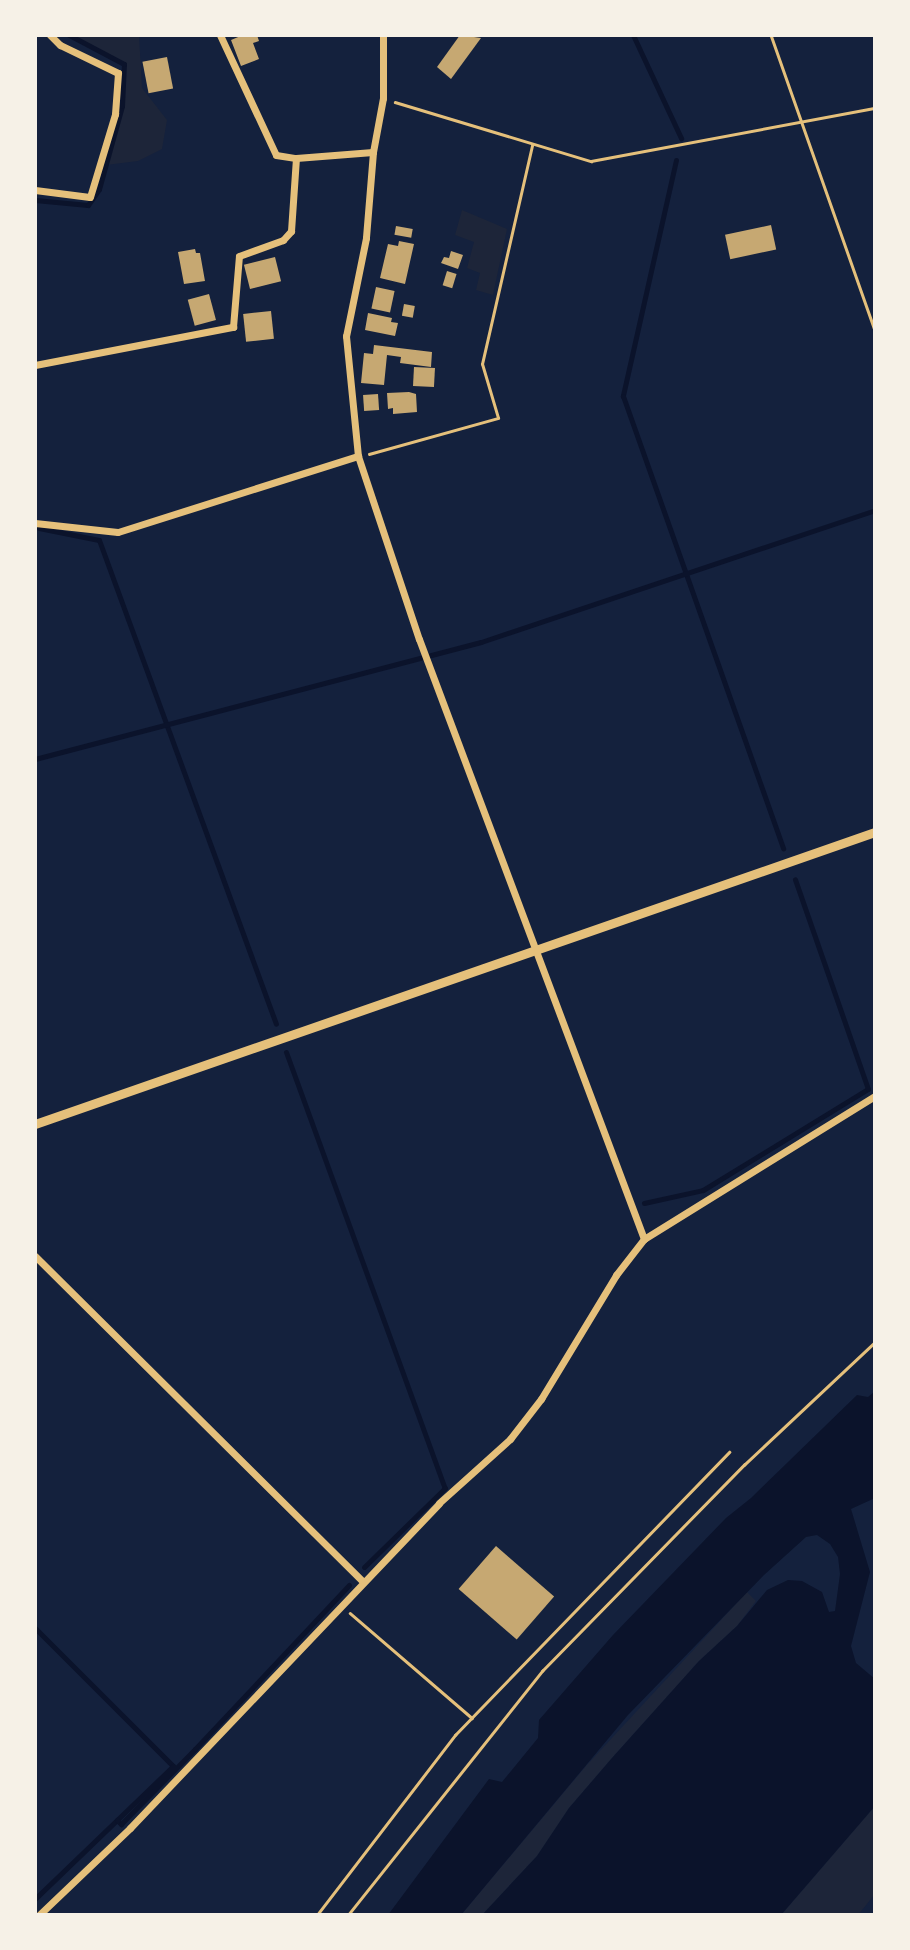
<!DOCTYPE html>
<html>
<head>
<meta charset="utf-8">
<style>
  body { margin:0 }
  #map { position:relative; width:910px; height:1950px; overflow:hidden; background:#14213d; font-family:Lato,sans-serif }
  div>[style] { position:absolute }
  .green>* { inset:0; background:#1d2539 }
  .water>* { inset:0; background:#0b132b }
  .stream>* { height:5px; margin:-2.5px; padding:0 2.5px; transform-origin:2.5px; border-radius:2.5px; background:#0b132b }
  .building>* { inset:0; background:#c6a872; transform-origin:0 0 }
  .path>* { height:2.5px; margin:-1.25px; padding:0 1.25px; transform-origin:1.25px; border-radius:1.25px; background:#e5c07b }
  .minor>* { height:7px; margin:-3.5px; padding:0 3.5px; transform-origin:3.5px; border-radius:3.5px; background:#e5c07b }
  .tertiary>* { height:9px; margin:-4.5px; padding:0 4.5px; transform-origin:4.5px; border-radius:4.5px; background:#e5c07b }
  span { translate:-50% -50%; white-space:nowrap; text-align:center; line-height:1.15; -webkit-text-stroke:7px #f6f1e7; paint-order:stroke }
  .frame { position:absolute; inset:0; border:37px solid #f6f1e7; pointer-events:none }
</style>
</head>
<body>
<div id="map">
  <div class="green">
    <div style="clip-path:polygon(69px 35px,139px 35px,142px 88px,167px 120px,162px 149px,138px 161px,106px 165px,122px 106px,124px 64px)"></div>
    <div style="clip-path:polygon(462px 210px,507px 229px,493px 295px,476px 290px,480px 273px,467px 268px,474px 242px,455px 235px)"></div>
    <div style="clip-path:polygon(747px 1592px,756px 1601px,737px 1626px,699px 1661px,612px 1758px,569px 1808px,537px 1856px,482px 1915px,461px 1915px,586px 1766px)"></div>
    <div style="clip-path:polygon(875px 1806px,875px 1894px,858px 1915px,781px 1915px)"></div>
  </div>
  <div class="water">
    <div style="clip-path:polygon(875px 1391px,875px 1498px,851px 1509px,870px 1572px,851px 1646px,856px 1663px,875px 1679px,875px 1806px,781px 1915px,482px 1915px,537px 1856px,569px 1808px,612px 1758px,699px 1661px,737px 1626px,767px 1590px,788px 1580px,802px 1581px,822px 1592px,829px 1612px,835px 1611px,840px 1574px,838px 1557px,830px 1544px,817px 1535px,806px 1537px,764px 1575px,628px 1715px,461px 1915px,388px 1915px,489px 1779px,502px 1782px,538px 1738px,539px 1720px,613px 1635px,726px 1518px,751px 1498px,857px 1395px,868px 1397px)"></div>
  </div>
  <div class="stream">
    <div style="left:633px;top:35px;width:114px;rotate:65deg"></div>
    <div style="left:676px;top:160px;width:242px;rotate:102.7deg"></div>
    <div style="left:623px;top:396px;width:480px;rotate:70.5deg"></div>
    <div style="left:35px;top:200px;width:53px;rotate:5.4deg"></div>
    <div style="left:88px;top:205px;width:19px;rotate:-55deg"></div>
    <div style="left:99px;top:189px;width:86px;rotate:-74.5deg"></div>
    <div style="left:122px;top:106px;width:42px;rotate:-87.3deg"></div>
    <div style="left:124px;top:64px;width:62px;rotate:-152.2deg"></div>
    <div style="left:39px;top:528px;width:61px;rotate:11.3deg"></div>
    <div style="left:99px;top:540px;width:515px;rotate:69.91deg"></div>
    <div style="left:35px;top:759px;width:461px;rotate:-14.7deg"></div>
    <div style="left:481px;top:642px;width:416px;rotate:-18.5deg"></div>
    <div style="left:286px;top:1052px;width:464px;rotate:70deg"></div>
    <div style="left:445px;top:1488px;width:113px;rotate:135.7deg"></div>
    <div style="left:644px;top:1203px;width:60px;rotate:-12.4deg"></div>
    <div style="left:703px;top:1190px;width:193px;rotate:-31.5deg"></div>
    <div style="left:868px;top:1089px;width:222px;rotate:-109.2deg"></div>
    <div style="left:35px;top:1628px;width:195px;rotate:45deg"></div>
    <div style="left:173px;top:1766px;width:192px;rotate:136.1deg"></div>
    <div style="left:117px;top:1820px;width:6px;rotate:45deg"></div>
    <div style="left:121px;top:1824px;width:105px;rotate:-45.4deg"></div>
    <div style="left:195px;top:1749px;width:225px;rotate:-46.8deg"></div>
  </div>
  <div class="building">
    <div style="clip-path:polygon(243px 35px,257px 35px,259px 41px,253px 43px,259px 59px,241px 66px,231px 40px)"></div>
    <div style="clip-path:polygon(460px 35px,481px 38px,451px 79px,437px 67px)"></div>
    <div style="left:167px;top:57px;width:32px;height:25px;rotate:79deg"></div>
    <div style="left:771px;top:225px;width:25px;height:47px;rotate:78deg"></div>
    <div style="left:396px;top:226px;width:17px;height:9px;rotate:10deg"></div>
    <div style="clip-path:polygon(399px 241px,414px 244px,405px 284px,380px 278px,388px 244px,398px 246px)"></div>
    <div style="clip-path:polygon(195px 249px,196px 253px,200px 253px,205px 281px,184px 284px,178px 252px)"></div>
    <div style="clip-path:polygon(451px 251px,463px 255px,458px 269px,441px 263px,444px 257px,449px 258px)"></div>
    <div style="left:275px;top:257px;width:25px;height:32px;rotate:76deg"></div>
    <div style="left:447px;top:271px;width:10px;height:15px;rotate:17deg"></div>
    <div style="left:376px;top:287px;width:19px;height:22px;rotate:12deg"></div>
    <div style="left:209px;top:294px;width:27px;height:22px;rotate:75deg"></div>
    <div style="left:404px;top:304px;width:11px;height:12px;rotate:10deg"></div>
    <div style="left:271px;top:311px;width:28px;height:28px;rotate:84deg"></div>
    <div style="clip-path:polygon(368px 313px,392px 318px,391px 322px,398px 323px,395px 336px,365px 330px)"></div>
    <div style="clip-path:polygon(374px 345px,432px 352px,431px 367px,400px 363px,401px 357px,387px 355px,384px 385px,361px 383px,364px 353px,373px 354px)"></div>
    <div style="left:414px;top:367px;width:21px;height:19px;rotate:3deg"></div>
    <div style="clip-path:polygon(409px 392px,416px 394px,417px 412px,393px 414px,393px 408px,388px 409px,387px 393px)"></div>
    <div style="left:378px;top:394px;width:16px;height:15px;rotate:86deg"></div>
    <div style="left:496px;top:1546px;width:77px;height:57px;rotate:41deg"></div>
  </div>
  <div class="path">
    <div style="left:771px;top:35px;width:314px;rotate:70.6deg"></div>
    <div style="left:395px;top:102px;width:205px;rotate:16.8deg"></div>
    <div style="left:591px;top:161px;width:289px;rotate:-10.6deg"></div>
    <div style="left:369px;top:454px;width:134px;rotate:-15.6deg"></div>
    <div style="left:498px;top:418px;width:56px;rotate:-106.5deg"></div>
    <div style="left:482px;top:364px;width:225px;rotate:-77.1deg"></div>
    <div style="left:350px;top:1613px;width:161px;rotate:40.7deg"></div>
    <div style="left:317px;top:1915px;width:227px;rotate:-52.5deg"></div>
    <div style="left:455px;top:1735px;width:394px;rotate:-45.9deg"></div>
    <div style="left:348px;top:1915px;width:312px;rotate:-51.5deg"></div>
    <div style="left:542px;top:1671px;width:289px;rotate:-45.6deg"></div>
    <div style="left:744px;top:1465px;width:180px;rotate:-43.2deg"></div>
  </div>
  <div class="minor">
    <div style="left:220px;top:35px;width:132px;rotate:65deg"></div>
    <div style="left:276px;top:155px;width:20px;rotate:9deg"></div>
    <div style="left:296px;top:158px;width:77px;rotate:-4.5deg"></div>
    <div style="left:383px;top:35px;width:63px;rotate:90deg"></div>
    <div style="left:383px;top:98px;width:55px;rotate:100.5deg"></div>
    <div style="left:373px;top:152px;width:86px;rotate:94.7deg"></div>
    <div style="left:366px;top:238px;width:100px;rotate:101.5deg"></div>
    <div style="left:346px;top:336px;width:121px;rotate:84.3deg"></div>
    <div style="left:358px;top:456px;width:193px;rotate:71.6deg"></div>
    <div style="left:419px;top:639px;width:641px;rotate:69.44deg"></div>
    <div style="left:35px;top:190px;width:55px;rotate:7.3deg"></div>
    <div style="left:90px;top:197px;width:87px;rotate:-73.2deg"></div>
    <div style="left:115px;top:114px;width:41px;rotate:-85.8deg"></div>
    <div style="left:118px;top:73px;width:64px;rotate:-154.2deg"></div>
    <div style="left:60px;top:45px;width:14px;rotate:-135deg"></div>
    <div style="left:35px;top:365px;width:202px;rotate:-10.9deg"></div>
    <div style="left:233px;top:327px;width:71px;rotate:-85.2deg"></div>
    <div style="left:239px;top:256px;width:47px;rotate:-20deg"></div>
    <div style="left:283px;top:240px;width:12px;rotate:-48deg"></div>
    <div style="left:291px;top:231px;width:73px;rotate:-86.1deg"></div>
    <div style="left:35px;top:523px;width:83px;rotate:6.2deg"></div>
    <div style="left:118px;top:532px;width:252px;rotate:-17.6deg"></div>
    <div style="left:35px;top:1256px;width:462px;rotate:44.8deg"></div>
    <div style="left:39px;top:1915px;width:126px;rotate:-43.7deg"></div>
    <div style="left:130px;top:1828px;width:448px;rotate:-46.4deg"></div>
    <div style="left:439px;top:1503px;width:96px;rotate:-42deg"></div>
    <div style="left:510px;top:1439px;width:51px;rotate:-52.2deg"></div>
    <div style="left:541px;top:1399px;width:145px;rotate:-58.8deg"></div>
    <div style="left:616px;top:1275px;width:46px;rotate:-52.1deg"></div>
    <div style="left:644px;top:1239px;width:272px;rotate:-31.8deg"></div>
  </div>
  <div class="tertiary">
    <div style="left:35px;top:1124px;width:889px;rotate:-19.17deg"></div>
  </div>
  <div class="frame"></div>
</div>
</body>
</html>
